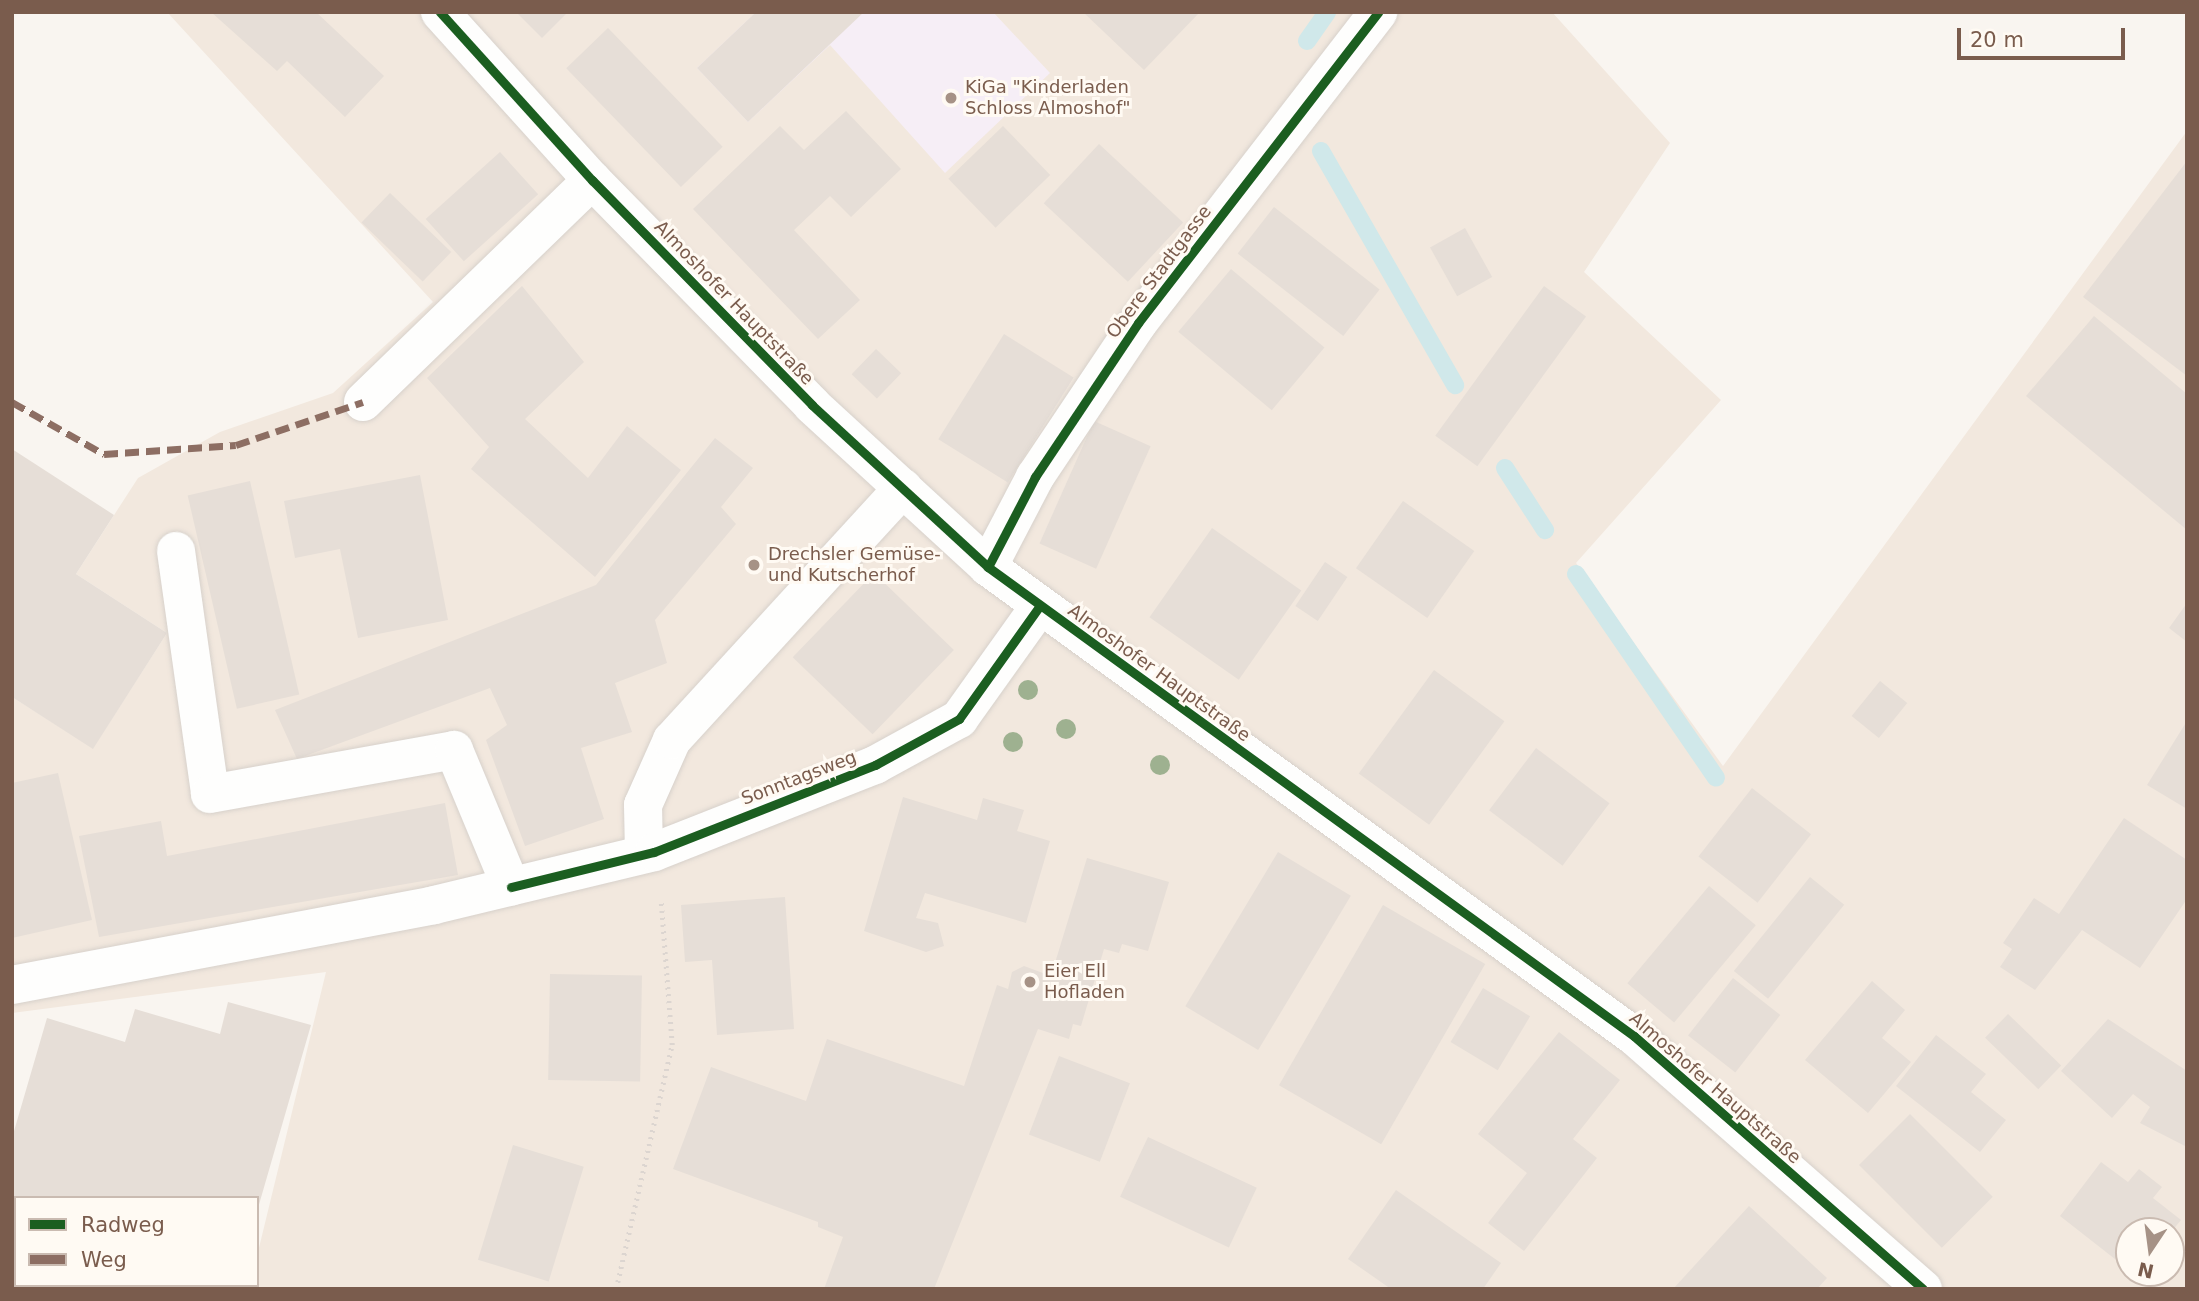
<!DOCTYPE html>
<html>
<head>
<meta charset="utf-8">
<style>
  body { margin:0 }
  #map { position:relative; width:2199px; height:1301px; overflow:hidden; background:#f9f5f0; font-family:"DejaVu Sans",sans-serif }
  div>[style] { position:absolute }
  .residential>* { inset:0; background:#f2e8de }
  .education>* { inset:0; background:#f6eef6 }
  .stream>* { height:18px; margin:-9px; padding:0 9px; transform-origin:9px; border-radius:9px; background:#d0e8ea }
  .building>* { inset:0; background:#e6ded7; transform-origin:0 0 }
  .path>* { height:4.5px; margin-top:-2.25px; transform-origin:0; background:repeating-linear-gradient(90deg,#dcd5d0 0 2px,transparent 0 7px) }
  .roads { filter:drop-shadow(0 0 2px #d7d1cb) drop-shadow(0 0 2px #d7d1cb) }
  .minor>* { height:38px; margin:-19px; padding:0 19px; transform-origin:19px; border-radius:19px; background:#fefefd }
  .quiet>* { height:7px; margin-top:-3.5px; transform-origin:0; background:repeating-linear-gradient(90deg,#8d6e63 0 14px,transparent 0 21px) }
  .cycleway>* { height:9px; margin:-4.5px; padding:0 4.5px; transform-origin:4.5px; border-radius:4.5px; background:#1b5e20 }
  .trees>* { width:20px; height:20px; margin:-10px; border-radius:50%; background:#9eb190 }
  .dots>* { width:19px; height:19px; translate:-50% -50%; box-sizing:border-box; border:4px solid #fffaf3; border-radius:50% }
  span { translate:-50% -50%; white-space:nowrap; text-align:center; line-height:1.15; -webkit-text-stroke:6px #fffaf3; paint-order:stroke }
  .poi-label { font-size:18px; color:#7a5c4d }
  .left { translate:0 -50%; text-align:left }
  .street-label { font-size:18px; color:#7a5c4d }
  .frame { position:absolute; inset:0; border:14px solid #7a5c4d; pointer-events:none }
  .legend { position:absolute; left:14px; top:1196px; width:245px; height:91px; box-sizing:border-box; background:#fffaf3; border:2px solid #cabbb1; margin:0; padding:9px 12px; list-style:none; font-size:21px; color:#7a5c4d }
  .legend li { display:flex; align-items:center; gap:14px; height:35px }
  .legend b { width:35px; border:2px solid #cabbb1 }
  .north { position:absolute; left:2115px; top:1217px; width:70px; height:70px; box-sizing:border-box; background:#fffaf3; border:2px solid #cabbb1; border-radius:50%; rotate:193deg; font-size:19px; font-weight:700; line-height:28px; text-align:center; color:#7a5c4d }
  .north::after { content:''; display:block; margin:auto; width:24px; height:32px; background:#a69286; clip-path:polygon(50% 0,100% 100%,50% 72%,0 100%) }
  .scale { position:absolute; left:1957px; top:28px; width:168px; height:32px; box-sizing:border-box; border:4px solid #7a5c4d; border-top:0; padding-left:9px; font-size:21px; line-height:24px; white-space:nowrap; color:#7a5c4d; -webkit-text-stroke:5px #fffaf3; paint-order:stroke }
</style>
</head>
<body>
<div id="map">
  <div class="residential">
    <div style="clip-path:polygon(evenodd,167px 12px,1552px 12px,1670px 143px,1584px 272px,1721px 400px,1576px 563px,1723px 766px,2187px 131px,2187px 1289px,249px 1289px,257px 1285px,257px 1256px,326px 972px,12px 1013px,12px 697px,93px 748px,167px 633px,76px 574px,138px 478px,220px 432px,333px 393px,433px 302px,167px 12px,2129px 1231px,2171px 1231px,2171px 1273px,2129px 1273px,2129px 1231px)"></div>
  </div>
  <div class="education">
    <div style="clip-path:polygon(756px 12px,993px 12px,1050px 73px,945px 173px,830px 45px,748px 122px,697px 68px)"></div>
  </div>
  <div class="stream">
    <div style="left:1307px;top:41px;width:35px;rotate:-55deg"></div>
    <div style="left:1321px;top:151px;width:270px;rotate:60.2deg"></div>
    <div style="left:1505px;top:468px;width:74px;rotate:57.2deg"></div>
    <div style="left:1576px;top:574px;width:247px;rotate:55.5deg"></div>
  </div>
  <div class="building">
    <div style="clip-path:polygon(211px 12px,316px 12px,384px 76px,345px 117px,287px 61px,277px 71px)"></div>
    <div style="clip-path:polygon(516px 12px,568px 12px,542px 38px)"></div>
    <div style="clip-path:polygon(756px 12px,864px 12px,748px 122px,697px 68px)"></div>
    <div style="clip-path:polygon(1083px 12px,1200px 12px,1144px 70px)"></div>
    <div style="left:608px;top:28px;width:165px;height:58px;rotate:46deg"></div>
    <div style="clip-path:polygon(846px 111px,901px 169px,851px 217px,830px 196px,794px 230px,860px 300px,818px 339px,693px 209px,780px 126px,804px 150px)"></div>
    <div style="left:1003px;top:126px;width:68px;height:76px;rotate:46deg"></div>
    <div style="left:1099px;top:144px;width:115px;height:81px;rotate:43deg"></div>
    <div style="left:500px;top:152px;width:57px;height:100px;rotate:48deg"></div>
    <div style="clip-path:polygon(2187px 161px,2187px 376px,2083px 297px)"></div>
    <div style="left:390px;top:193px;width:85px;height:41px;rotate:44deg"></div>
    <div style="left:1274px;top:207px;width:134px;height:59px;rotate:38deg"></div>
    <div style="left:1465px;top:228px;width:56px;height:40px;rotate:61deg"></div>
    <div style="left:1231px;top:269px;width:122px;height:82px;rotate:40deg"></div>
    <div style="clip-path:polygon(522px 286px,584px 362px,525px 419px,588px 478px,627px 426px,681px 470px,595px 577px,471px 469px,489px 447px,427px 378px)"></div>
    <div style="left:1544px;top:286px;width:52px;height:185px;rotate:36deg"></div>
    <div style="clip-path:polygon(2094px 316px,2187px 394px,2187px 530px,2026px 396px)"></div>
    <div style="left:1004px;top:334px;width:82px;height:124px;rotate:32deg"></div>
    <div style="left:876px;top:349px;width:35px;height:35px;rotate:44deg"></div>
    <div style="left:1094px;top:421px;width:62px;height:134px;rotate:24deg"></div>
    <div style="clip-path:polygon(715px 438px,753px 468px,721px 507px,736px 524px,655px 620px,667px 663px,615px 683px,632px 732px,581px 748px,604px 819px,525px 846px,486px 740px,507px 725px,490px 688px,297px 759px,275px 710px,596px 585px)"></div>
    <div style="clip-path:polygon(12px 449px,114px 515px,76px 574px,167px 633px,93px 749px,12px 697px)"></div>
    <div style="clip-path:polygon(420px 475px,448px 620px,358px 638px,340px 549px,295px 558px,284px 501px)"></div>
    <div style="left:250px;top:481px;width:219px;height:64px;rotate:77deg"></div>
    <div style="left:1403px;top:501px;width:87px;height:82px;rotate:35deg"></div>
    <div style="left:1212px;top:528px;width:109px;height:109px;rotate:35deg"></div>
    <div style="left:1325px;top:562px;width:27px;height:53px;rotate:34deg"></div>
    <div style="left:874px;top:573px;width:111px;height:117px;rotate:44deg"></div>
    <div style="clip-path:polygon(2187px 603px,2187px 642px,2169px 628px)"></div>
    <div style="left:1434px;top:670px;width:87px;height:128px;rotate:36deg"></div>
    <div style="left:1880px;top:681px;width:35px;height:45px;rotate:39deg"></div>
    <div style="clip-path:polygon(2187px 721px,2187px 809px,2147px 785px)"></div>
    <div style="left:1536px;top:748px;width:92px;height:78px;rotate:37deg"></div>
    <div style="clip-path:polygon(58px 773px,92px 920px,12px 938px,12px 783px)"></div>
    <div style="left:1752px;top:788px;width:75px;height:87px;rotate:38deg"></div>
    <div style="clip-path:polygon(903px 797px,977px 820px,983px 798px,1024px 810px,1017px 831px,1050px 841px,1026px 923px,925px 893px,916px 918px,938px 923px,944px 946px,926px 952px,864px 931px)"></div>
    <div style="clip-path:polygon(445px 803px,458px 875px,99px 937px,79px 836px,161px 821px,167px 856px)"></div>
    <div style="clip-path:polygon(2124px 818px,2187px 860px,2187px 899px,2140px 968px,2082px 930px,2035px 990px,2000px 967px,2012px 949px,2003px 943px,2034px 898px,2059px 914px)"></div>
    <div style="left:1278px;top:852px;width:85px;height:180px;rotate:31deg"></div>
    <div style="clip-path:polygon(1087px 858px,1169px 882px,1148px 951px,1122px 944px,1119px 953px,1104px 949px,1081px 1026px,1073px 1024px,1069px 1039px,1038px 1029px,934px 1289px,824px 1289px,843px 1237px,818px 1227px,818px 1222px,673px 1169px,711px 1067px,806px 1101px,827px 1039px,964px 1086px,997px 985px,1008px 989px,1012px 972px,1024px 966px,1051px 976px)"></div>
    <div style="left:1810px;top:877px;width:44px;height:121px;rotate:39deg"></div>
    <div style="left:1709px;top:886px;width:61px;height:127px;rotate:40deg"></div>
    <div style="clip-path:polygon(785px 897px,794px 1029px,717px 1035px,712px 960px,685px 962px,681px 905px)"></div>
    <div style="left:1383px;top:905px;width:118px;height:208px;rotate:30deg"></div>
    <div style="left:550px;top:974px;width:92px;height:106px;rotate:1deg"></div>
    <div style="left:1733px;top:978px;width:60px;height:73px;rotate:38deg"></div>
    <div style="clip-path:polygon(1872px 981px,1905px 1010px,1882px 1038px,1911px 1062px,1868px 1113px,1805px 1060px)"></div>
    <div style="left:1483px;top:988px;width:55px;height:63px;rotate:31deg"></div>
    <div style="clip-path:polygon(228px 1002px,311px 1025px,258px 1208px,257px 1198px,16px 1198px,16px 1285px,235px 1289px,12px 1289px,12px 1138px,47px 1018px,125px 1042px,135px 1009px,220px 1034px)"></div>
    <div style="left:2008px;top:1014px;width:74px;height:33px;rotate:44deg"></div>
    <div style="clip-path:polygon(2108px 1019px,2187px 1071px,2187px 1147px,2140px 1123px,2150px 1107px,2133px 1094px,2112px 1118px,2061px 1071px)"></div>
    <div style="clip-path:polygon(1559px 1032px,1620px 1080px,1573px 1139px,1597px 1158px,1524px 1251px,1488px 1223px,1527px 1173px,1478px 1134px)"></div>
    <div style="clip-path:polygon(1936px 1035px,1986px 1074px,1971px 1092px,2006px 1120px,1980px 1152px,1896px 1086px)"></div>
    <div style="left:1059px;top:1056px;width:76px;height:84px;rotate:21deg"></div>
    <div style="left:1910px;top:1114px;width:117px;height:72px;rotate:45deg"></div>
    <div style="left:1148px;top:1137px;width:120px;height:66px;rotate:25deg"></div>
    <div style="left:513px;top:1145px;width:74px;height:120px;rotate:17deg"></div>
    <div style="clip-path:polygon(2101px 1162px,2128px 1182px,2139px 1169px,2162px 1187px,2153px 1198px,2181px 1220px,2172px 1231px,2129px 1231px,2129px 1270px,2060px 1216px)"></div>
    <div style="clip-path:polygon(1396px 1190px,1501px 1263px,1483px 1289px,1391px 1289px,1348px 1259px)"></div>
    <div style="clip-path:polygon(1749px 1206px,1827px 1278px,1817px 1289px,1673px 1289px)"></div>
  </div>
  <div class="path">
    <div style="left:616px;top:1289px;width:250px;rotate:-77.1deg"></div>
    <div style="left:672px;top:1045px;width:144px;rotate:-94.4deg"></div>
  </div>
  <div class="roads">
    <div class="minor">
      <div style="left:440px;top:12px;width:227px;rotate:47.9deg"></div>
      <div style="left:592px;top:180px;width:315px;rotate:45.6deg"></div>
      <div style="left:812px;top:405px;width:239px;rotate:42.6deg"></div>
      <div style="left:988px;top:567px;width:798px;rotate:35.98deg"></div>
      <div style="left:1634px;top:1036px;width:384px;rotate:41.2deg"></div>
      <div style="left:363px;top:402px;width:319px;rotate:-44.1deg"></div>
      <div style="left:176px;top:551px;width:245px;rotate:82deg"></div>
      <div style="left:210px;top:794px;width:248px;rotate:-10.2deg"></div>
      <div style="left:454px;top:750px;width:148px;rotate:67.4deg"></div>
      <div style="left:988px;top:567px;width:102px;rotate:-62.4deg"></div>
      <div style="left:1035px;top:477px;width:185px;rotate:-56.2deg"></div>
      <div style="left:1138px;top:323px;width:393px;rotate:-52.3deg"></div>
      <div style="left:644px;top:853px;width:48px;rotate:-91.2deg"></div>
      <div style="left:643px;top:805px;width:71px;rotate:-66deg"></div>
      <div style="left:672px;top:740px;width:342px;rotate:-47.5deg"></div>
      <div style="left:12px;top:985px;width:430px;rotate:-10.7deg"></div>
      <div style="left:434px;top:905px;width:226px;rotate:-13.5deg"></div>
      <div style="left:654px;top:852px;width:238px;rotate:-21.5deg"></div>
      <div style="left:875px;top:765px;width:96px;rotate:-28.7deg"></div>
      <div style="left:959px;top:719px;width:138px;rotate:-54.5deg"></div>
    </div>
  </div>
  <div class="quiet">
    <div style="left:12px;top:402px;width:106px;rotate:29.5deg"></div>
    <div style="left:104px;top:454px;width:132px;rotate:-3.9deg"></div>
    <div style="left:236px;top:445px;width:134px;rotate:-18.7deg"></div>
  </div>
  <div class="cycleway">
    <div style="left:440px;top:12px;width:227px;rotate:47.9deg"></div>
    <div style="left:592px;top:180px;width:315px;rotate:45.6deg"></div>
    <div style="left:812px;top:405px;width:239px;rotate:42.6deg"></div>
    <div style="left:988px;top:567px;width:798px;rotate:35.98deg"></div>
    <div style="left:1634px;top:1036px;width:384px;rotate:41.2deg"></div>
    <div style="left:988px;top:567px;width:102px;rotate:-62.4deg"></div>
    <div style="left:1035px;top:477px;width:185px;rotate:-56.2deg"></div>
    <div style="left:1138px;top:323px;width:393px;rotate:-52.3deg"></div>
    <div style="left:511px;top:887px;width:147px;rotate:-13.8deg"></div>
    <div style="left:654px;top:852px;width:238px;rotate:-21.5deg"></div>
    <div style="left:875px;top:765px;width:96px;rotate:-28.7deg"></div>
    <div style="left:959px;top:719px;width:138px;rotate:-54.5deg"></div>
  </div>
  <div class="trees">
    <div style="left:1028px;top:690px"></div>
    <div style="left:1066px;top:729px"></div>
    <div style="left:1013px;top:742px"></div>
    <div style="left:1160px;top:765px"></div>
  </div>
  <div class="dots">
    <div style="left:951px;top:98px;background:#a69286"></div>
    <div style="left:754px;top:565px;background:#a69286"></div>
    <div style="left:1030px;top:982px;background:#a69286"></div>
  </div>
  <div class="poi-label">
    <span class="left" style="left:965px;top:98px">KiGa "Kinderladen<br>Schloss Almoshof"</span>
    <span class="left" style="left:768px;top:565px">Drechsler Gemüse-<br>und Kutscherhof</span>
    <span class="left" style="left:1044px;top:982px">Eier Ell<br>Hofladen</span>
  </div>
  <div class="street-label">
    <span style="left:1159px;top:272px;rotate:-53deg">Obere Stadtgasse</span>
    <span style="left:734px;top:303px;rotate:46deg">Almoshofer Hauptstraße</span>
    <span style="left:1159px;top:673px;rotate:36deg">Almoshofer Hauptstraße</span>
    <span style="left:799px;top:778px;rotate:-21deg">Sonntagsweg</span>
    <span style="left:1715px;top:1088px;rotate:41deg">Almoshofer Hauptstraße</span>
  </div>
  <div class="frame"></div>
  <ul class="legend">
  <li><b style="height:9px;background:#1b5e20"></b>Radweg</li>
  <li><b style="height:9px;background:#8d6e63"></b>Weg</li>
  </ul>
  <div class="north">N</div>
  <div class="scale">20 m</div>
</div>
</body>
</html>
